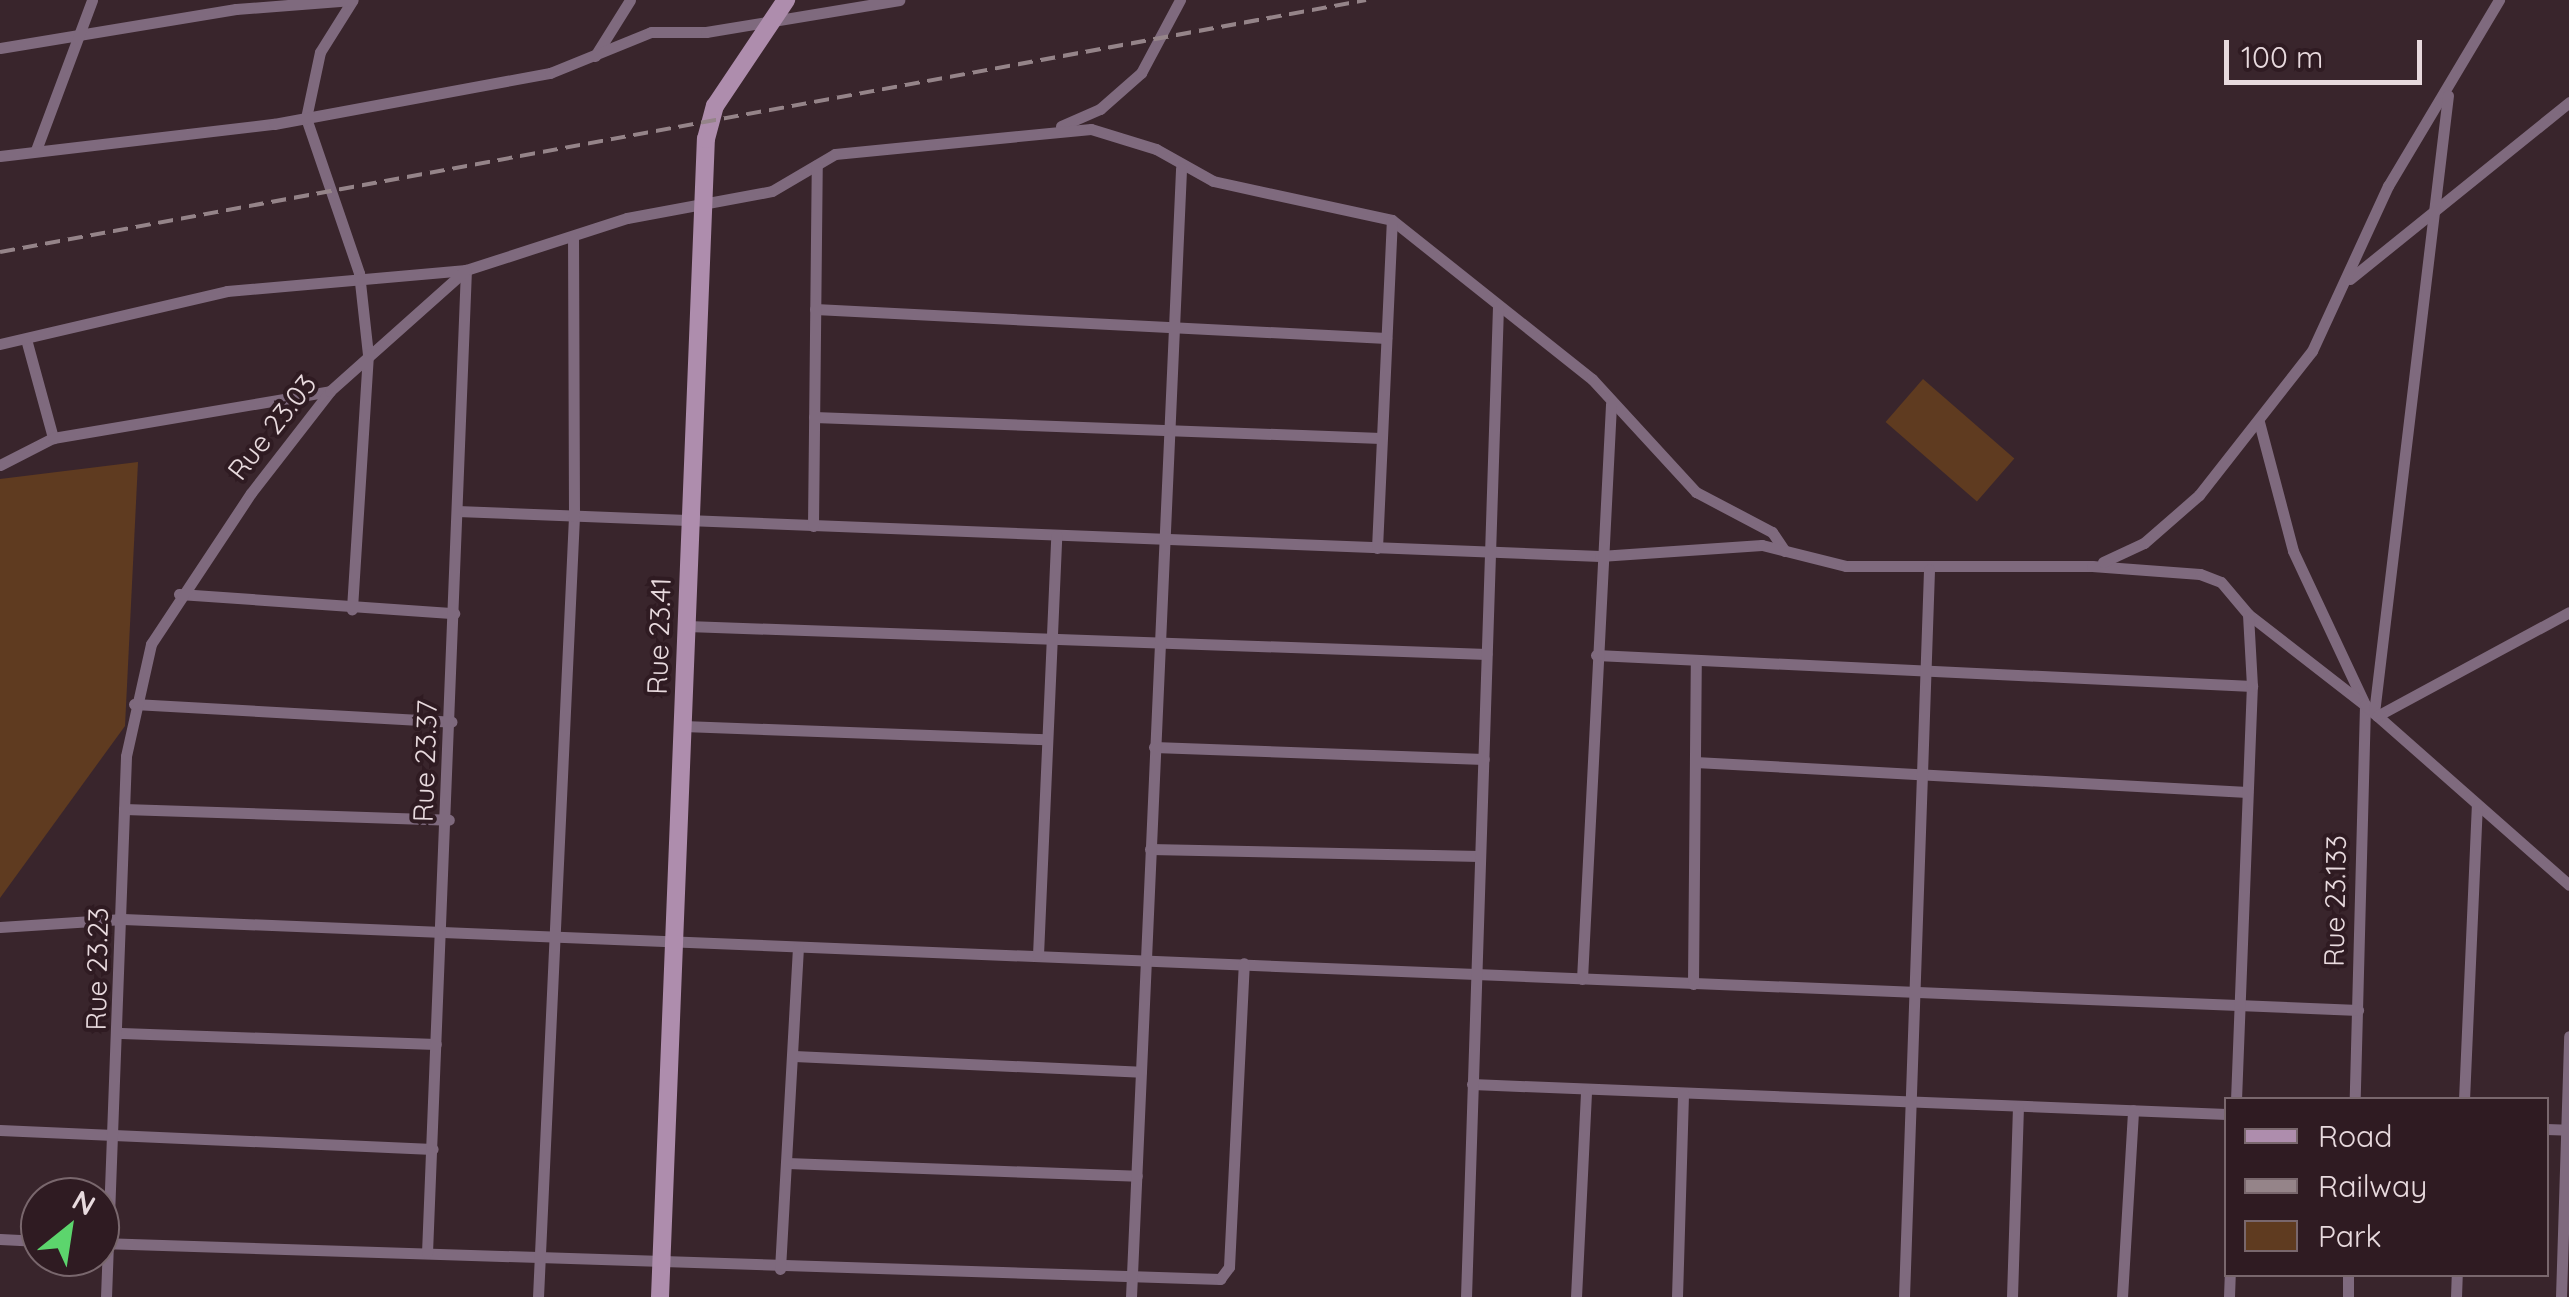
<!DOCTYPE html>
<html>
<head>
<meta charset="utf-8">
<style>
  body { margin:0 }
  #map { position:relative; width:2569px; height:1297px; overflow:hidden; background:#39252c; font-family:Quicksand,sans-serif }
  div>[style] { position:absolute }
  .green>* { inset:0; background:#5f3b20; transform-origin:0 0 }
  .street>* { height:11px; margin:-5.5px; padding:0 5.5px; transform-origin:5.5px; border-radius:5.5px; background:#7f6a7e }
  .secondary>* { height:18px; margin:-9px; padding:0 9px; transform-origin:9px; border-radius:9px; background:#ae8dad }
  .rail>* { height:4px; margin-top:-2px; transform-origin:0; background:repeating-linear-gradient(90deg,#958489 0 15px,transparent 0 23px) }
  span { translate:-50% -50%; white-space:nowrap; text-align:center; line-height:1.15; -webkit-text-stroke:8px #2f1b22; paint-order:stroke }
  .street-label { font-size:28px; color:#e8dade }
  .legend { position:absolute; left:2224px; top:1097px; width:325px; height:180px; box-sizing:border-box; background:#2f1b22; border:2px solid #79676d; margin:0; padding:12px 18px; list-style:none; font-size:30px; color:#e8dade }
  .legend li { display:flex; align-items:center; gap:20px; height:50px }
  .legend b { width:50px; border:2px solid #79676d }
  .north { position:absolute; left:20px; top:1177px; width:100px; height:100px; box-sizing:border-box; background:#2f1b22; border:2px solid #79676d; border-radius:50%; rotate:30deg; font-size:28px; font-weight:700; line-height:40px; text-align:center; color:#e8dade }
  .north::after { content:''; display:block; margin:auto; width:35px; height:45px; background:#5cd56d; clip-path:polygon(50% 0,100% 100%,50% 72%,0 100%) }
  .scale { position:absolute; left:2224px; top:40px; width:198px; height:45px; box-sizing:border-box; border:5px solid #e8dade; border-top:0; padding-left:12px; font-size:30px; line-height:35px; white-space:nowrap; color:#e8dade; -webkit-text-stroke:8px #2f1b22; paint-order:stroke }
</style>
</head>
<body>
<div id="map">
  <div class="green">
    <div style="left:1923px;top:379px;width:121px;height:57px;rotate:41deg"></div>
    <div style="clip-path:polygon(138px 462px,125px 726px,0 898px,0 479px)"></div>
  </div>
  <div class="street">
    <div style="left:352px;top:1px;width:60px;rotate:122.1deg"></div>
    <div style="left:320px;top:52px;width:67px;rotate:102deg"></div>
    <div style="left:306px;top:118px;width:164px;rotate:71.1deg"></div>
    <div style="left:359px;top:273px;width:81px;rotate:83.7deg"></div>
    <div style="left:368px;top:354px;width:256px;rotate:93.6deg"></div>
    <div style="left:0;top:48px;width:239px;rotate:-9.4deg"></div>
    <div style="left:236px;top:9px;width:117px;rotate:-4.4deg"></div>
    <div style="left:595px;top:56px;width:66px;rotate:-58deg"></div>
    <div style="left:1061px;top:126px;width:43px;rotate:-23.6deg"></div>
    <div style="left:1100px;top:109px;width:55px;rotate:-41.3deg"></div>
    <div style="left:1141px;top:73px;width:83px;rotate:-61.9deg"></div>
    <div style="left:36px;top:150px;width:160px;rotate:-69.5deg"></div>
    <div style="left:0;top:156px;width:276px;rotate:-6.7deg"></div>
    <div style="left:274px;top:124px;width:281px;rotate:-10.5deg"></div>
    <div style="left:550px;top:73px;width:109px;rotate:-22.1deg"></div>
    <div style="left:651px;top:32px;width:55px"></div>
    <div style="left:706px;top:32px;width:196px;rotate:-9.4deg"></div>
    <div style="left:2350px;top:279px;width:282px;rotate:-38.9deg"></div>
    <div style="left:815px;top:309px;width:572px;rotate:2.91deg"></div>
    <div style="left:26px;top:339px;width:103px;rotate:74.7deg"></div>
    <div style="left:0;top:344px;width:233px;rotate:-13.1deg"></div>
    <div style="left:227px;top:291px;width:240px;rotate:-5deg"></div>
    <div style="left:466px;top:270px;width:169px;rotate:-17.9deg"></div>
    <div style="left:627px;top:218px;width:147px;rotate:-10.5deg"></div>
    <div style="left:772px;top:191px;width:73px;rotate:-30.4deg"></div>
    <div style="left:835px;top:154px;width:257px;rotate:-5.6deg"></div>
    <div style="left:1091px;top:129px;width:68px;rotate:17.1deg"></div>
    <div style="left:1156px;top:149px;width:65px;rotate:29.3deg"></div>
    <div style="left:1213px;top:181px;width:183px;rotate:12.3deg"></div>
    <div style="left:1392px;top:220px;width:256px;rotate:38.5deg"></div>
    <div style="left:1592px;top:379px;width:154px;rotate:47.4deg"></div>
    <div style="left:1696px;top:492px;width:86px;rotate:27.8deg"></div>
    <div style="left:1772px;top:532px;width:23px;rotate:56deg"></div>
    <div style="left:814px;top:417px;width:567px;rotate:2.12deg"></div>
    <div style="left:2259px;top:422px;width:133px;rotate:75.2deg"></div>
    <div style="left:2293px;top:551px;width:170px;rotate:64.9deg"></div>
    <div style="left:2365px;top:705px;width:395px;rotate:91.5deg"></div>
    <div style="left:0;top:465px;width:59px;rotate:-27deg"></div>
    <div style="left:53px;top:438px;width:281px;rotate:-9.6deg"></div>
    <div style="left:457px;top:511px;width:1144px;rotate:2.25deg"></div>
    <div style="left:1600px;top:556px;width:162px;rotate:-3.9deg"></div>
    <div style="left:1762px;top:545px;width:87px;rotate:14deg"></div>
    <div style="left:1846px;top:566px;width:246px"></div>
    <div style="left:2092px;top:566px;width:108px;rotate:4.2deg"></div>
    <div style="left:2200px;top:574px;width:22px;rotate:21deg"></div>
    <div style="left:2221px;top:582px;width:42px;rotate:49.8deg"></div>
    <div style="left:2248px;top:614px;width:148px;rotate:37.9deg"></div>
    <div style="left:2365px;top:705px;width:272px;rotate:41.4deg"></div>
    <div style="left:813px;top:526px;width:361px;rotate:-89.4deg"></div>
    <div style="left:1377px;top:548px;width:328px;rotate:-87.4deg"></div>
    <div style="left:2103px;top:562px;width:45px;rotate:-24.9deg"></div>
    <div style="left:2144px;top:543px;width:73px;rotate:-41.1deg"></div>
    <div style="left:2199px;top:495px;width:183px;rotate:-51.9deg"></div>
    <div style="left:2312px;top:351px;width:182px;rotate:-65.3deg"></div>
    <div style="left:2388px;top:186px;width:217px;rotate:-59.2deg"></div>
    <div style="left:179px;top:594px;width:276px;rotate:4deg"></div>
    <div style="left:687px;top:626px;width:800px;rotate:2deg"></div>
    <div style="left:1596px;top:655px;width:657px;rotate:2.71deg"></div>
    <div style="left:134px;top:704px;width:318px;rotate:3.2deg"></div>
    <div style="left:2374px;top:713px;width:622px;rotate:-83.17deg"></div>
    <div style="left:2377px;top:716px;width:218px;rotate:-28.4deg"></div>
    <div style="left:683px;top:726px;width:363px;rotate:2.1deg"></div>
    <div style="left:1154px;top:747px;width:330px;rotate:2.1deg"></div>
    <div style="left:1695px;top:762px;width:553px;rotate:3.11deg"></div>
    <div style="left:124px;top:809px;width:325px;rotate:1.9deg"></div>
    <div style="left:1150px;top:849px;width:330px;rotate:1.2deg"></div>
    <div style="left:0;top:927px;width:123px;rotate:-3.7deg"></div>
    <div style="left:123px;top:919px;width:2237px;rotate:2.33deg"></div>
    <div style="left:1038px;top:955px;width:420px;rotate:-87.5deg"></div>
    <div style="left:1582px;top:979px;width:576px;rotate:-87.11deg"></div>
    <div style="left:1693px;top:984px;width:321px;rotate:-89.5deg"></div>
    <div style="left:121px;top:1033px;width:315px;rotate:2deg"></div>
    <div style="left:794px;top:1056px;width:347px;rotate:2.6deg"></div>
    <div style="left:1472px;top:1084px;width:755px;rotate:2.28deg"></div>
    <div style="left:2236px;top:1100px;width:414px;rotate:-87.8deg"></div>
    <div style="left:2252px;top:686px;width:72px;rotate:-93.2deg"></div>
    <div style="left:2464px;top:1100px;width:295px;rotate:-87.5deg"></div>
    <div style="left:2546px;top:1129px;width:23px;rotate:2deg"></div>
    <div style="left:0;top:1130px;width:433px;rotate:2.5deg"></div>
    <div style="left:787px;top:1163px;width:350px;rotate:2.1deg"></div>
    <div style="left:0;top:1239px;width:40px;rotate:2.9deg"></div>
    <div style="left:100px;top:1243px;width:1121px;rotate:1.84deg"></div>
    <div style="left:1220px;top:1279px;width:15px;rotate:-53deg"></div>
    <div style="left:1229px;top:1267px;width:304px;rotate:-87.2deg"></div>
    <div style="left:427px;top:1253px;width:984px;rotate:-87.73deg"></div>
    <div style="left:780px;top:1269px;width:322px;rotate:-86.8deg"></div>
    <div style="left:106px;top:1297px;width:541px;rotate:-87.88deg"></div>
    <div style="left:126px;top:756px;width:115px;rotate:-77.4deg"></div>
    <div style="left:151px;top:644px;width:181px;rotate:-56.5deg"></div>
    <div style="left:251px;top:493px;width:129px;rotate:-52.2deg"></div>
    <div style="left:330px;top:391px;width:182px;rotate:-41.7deg"></div>
    <div style="left:538px;top:1297px;width:782px;rotate:-87.36deg"></div>
    <div style="left:574px;top:516px;width:278px;rotate:-90.2deg"></div>
    <div style="left:1131px;top:1297px;width:1130px;rotate:-87.46deg"></div>
    <div style="left:1466px;top:1297px;width:992px;rotate:-88.15deg"></div>
    <div style="left:1576px;top:1297px;width:208px;rotate:-87.2deg"></div>
    <div style="left:1677px;top:1297px;width:204px;rotate:-88.3deg"></div>
    <div style="left:1904px;top:1297px;width:728px;rotate:-88.03deg"></div>
    <div style="left:2012px;top:1297px;width:191px;rotate:-88.2deg"></div>
    <div style="left:2122px;top:1297px;width:187px;rotate:-86.6deg"></div>
    <div style="left:2229px;top:1297px;width:23px;rotate:-88deg"></div>
    <div style="left:2348px;top:1297px;width:23px;rotate:-90deg"></div>
    <div style="left:2456px;top:1297px;width:23px;rotate:-88deg"></div>
    <div style="left:2561px;top:1297px;width:261px;rotate:-88.2deg"></div>
  </div>
  <div class="secondary">
    <div style="left:660px;top:1297px;width:1159px;rotate:-87.73deg"></div>
    <div style="left:706px;top:139px;width:34px;rotate:-75deg"></div>
    <div style="left:715px;top:106px;width:128px;rotate:-56.2deg"></div>
  </div>
  <div class="rail">
    <div style="left:0;top:252px;width:1389px;rotate:-10.45deg"></div>
  </div>
  <div class="street-label">
    <span style="left:272px;top:427px;rotate:-52deg">Rue 23.03</span>
    <span style="left:659px;top:636px;rotate:-88deg">Rue 23.41</span>
    <span style="left:425px;top:761px;rotate:-88deg">Rue 23.37</span>
    <span style="left:2335px;top:901px;rotate:-89deg">Rue 23.133</span>
    <span style="left:97px;top:969px;rotate:-89deg">Rue 23.23</span>
  </div>
  <ul class="legend">
  <li><b style="height:12px;background:#ae8dad"></b>Road</li>
  <li><b style="height:12px;background:#958489"></b>Railway</li>
  <li><b style="height:28px;background:#5f3b20"></b>Park</li>
  </ul>
  <div class="north">N</div>
  <div class="scale">100 m</div>
</div>
</body>
</html>
